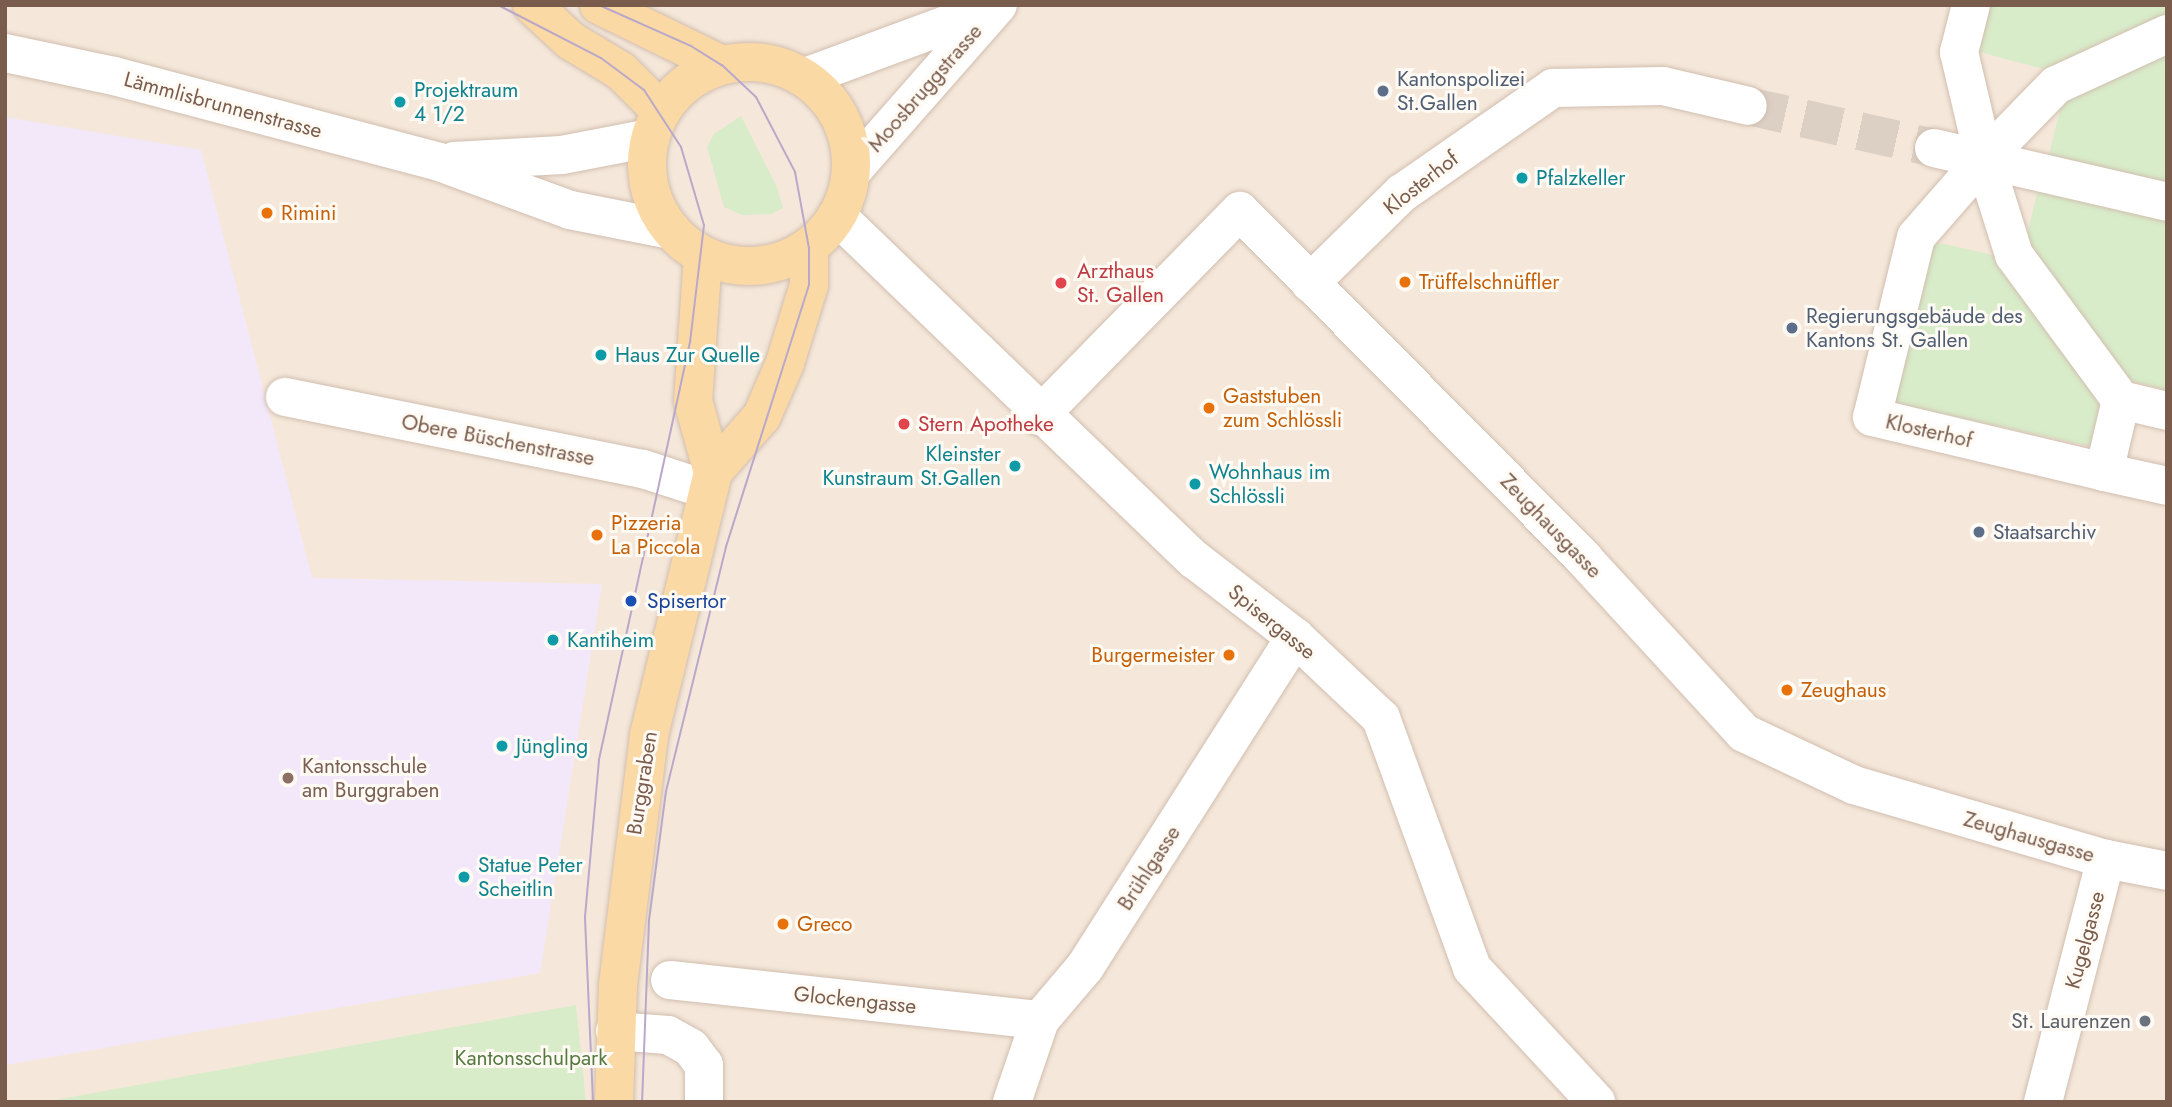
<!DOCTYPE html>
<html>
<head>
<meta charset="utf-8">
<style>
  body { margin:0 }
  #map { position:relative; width:2172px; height:1107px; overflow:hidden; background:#fdf6ec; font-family:Jost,sans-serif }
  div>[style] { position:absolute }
  .residential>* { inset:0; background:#f5e8da; transform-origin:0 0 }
  .education>* { inset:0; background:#f3e8fa }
  .green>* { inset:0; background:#d8ecc9 }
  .minor-tunnel>* { height:38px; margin-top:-19px; transform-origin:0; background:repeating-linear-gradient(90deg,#dcd0c4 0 38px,transparent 0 57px) }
  .roads { filter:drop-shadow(0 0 2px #d1beb0) drop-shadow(0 0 2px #d1beb0) }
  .minor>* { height:38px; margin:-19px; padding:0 19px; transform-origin:19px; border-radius:19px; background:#fff }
  .major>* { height:38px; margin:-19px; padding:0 19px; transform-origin:19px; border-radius:19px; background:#fbd9a5 }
  .major>.ring { margin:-19px; padding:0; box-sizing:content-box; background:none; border:38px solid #fbd9a5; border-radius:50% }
  .tram>* { height:2px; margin:-1px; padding:0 1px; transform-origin:1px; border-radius:1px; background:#b9a8c9 }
  .dots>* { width:19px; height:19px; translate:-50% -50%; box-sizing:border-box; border:4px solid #fffaf3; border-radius:50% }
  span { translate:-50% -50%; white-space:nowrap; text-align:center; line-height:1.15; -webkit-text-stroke:6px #fffaf3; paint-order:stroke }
  .service-label { font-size:21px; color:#4e5e75 }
  .left { translate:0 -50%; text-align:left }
  .street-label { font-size:21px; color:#7a5c4d }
  .culture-label { font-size:21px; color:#0d838f }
  .right { translate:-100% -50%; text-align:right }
  .food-label { font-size:21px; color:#c56008 }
  .health-label { font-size:21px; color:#be3a42 }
  .transit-label { font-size:21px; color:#164399 }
  .education-label { font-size:21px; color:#785e54 }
  .worship-label { font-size:21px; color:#5b616d }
  .park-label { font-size:21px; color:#537a41 }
  .frame { position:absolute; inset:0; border:7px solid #7a5c4d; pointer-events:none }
</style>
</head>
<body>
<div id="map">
  <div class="residential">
    <div style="left:5px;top:5px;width:2162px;height:1097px"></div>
  </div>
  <div class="education">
    <div style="clip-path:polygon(5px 117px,201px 150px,312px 578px,602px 584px,540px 973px,5px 1065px)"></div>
  </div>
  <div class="green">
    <div style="clip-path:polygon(1982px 5px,2167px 5px,2167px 16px,2047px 70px,1972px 50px)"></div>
    <div style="clip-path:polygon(2167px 51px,2167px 186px,2048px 158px,2063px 98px)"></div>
    <div style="clip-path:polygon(741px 116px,777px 187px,783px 208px,772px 214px,742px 215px,724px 207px,707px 147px,714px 134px)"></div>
    <div style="clip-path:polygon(2040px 181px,2167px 211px,2167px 390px,2122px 379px,2025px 243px)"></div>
    <div style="clip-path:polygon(1926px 240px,2002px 257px,2104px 403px,2093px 447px,1888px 402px)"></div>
    <div style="clip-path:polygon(576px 1005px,586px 1102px,44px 1102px,438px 1030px)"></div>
  </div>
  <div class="minor-tunnel">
    <div style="left:1748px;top:106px;width:191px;rotate:12.7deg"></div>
  </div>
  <div class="roads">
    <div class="minor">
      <div style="left:1971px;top:5px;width:49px;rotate:104.3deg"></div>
      <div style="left:1959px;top:52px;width:110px;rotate:76.8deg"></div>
      <div style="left:1984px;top:159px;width:103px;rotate:131.1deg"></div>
      <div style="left:1916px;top:237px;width:185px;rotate:103.7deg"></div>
      <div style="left:1872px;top:417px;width:238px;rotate:13.3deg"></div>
      <div style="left:2167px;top:34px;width:122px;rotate:155.3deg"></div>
      <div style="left:2056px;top:85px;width:103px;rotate:134.2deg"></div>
      <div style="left:1984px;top:159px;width:101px;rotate:72.6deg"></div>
      <div style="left:2014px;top:255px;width:180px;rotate:53.6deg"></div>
      <div style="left:2121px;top:400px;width:74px;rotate:103.3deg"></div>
      <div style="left:2104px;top:472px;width:65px;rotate:12.5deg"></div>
      <div style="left:5px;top:53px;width:111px;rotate:11.9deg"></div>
      <div style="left:114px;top:76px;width:336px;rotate:14.8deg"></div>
      <div style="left:439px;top:162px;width:140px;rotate:20.1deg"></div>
      <div style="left:570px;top:210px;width:103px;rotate:11.2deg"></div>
      <div style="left:805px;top:77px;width:199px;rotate:-20.3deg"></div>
      <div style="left:1934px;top:148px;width:239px;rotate:13deg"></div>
      <div style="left:454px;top:161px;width:108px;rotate:-3.2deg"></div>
      <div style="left:562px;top:155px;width:90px;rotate:-10.9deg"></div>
      <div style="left:852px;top:171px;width:221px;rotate:-48.7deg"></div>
      <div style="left:838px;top:217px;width:495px;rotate:43.9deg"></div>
      <div style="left:1195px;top:560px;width:126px;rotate:37.6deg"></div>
      <div style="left:1295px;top:637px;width:118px;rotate:43.3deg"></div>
      <div style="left:1381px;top:718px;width:266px;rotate:70deg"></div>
      <div style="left:1472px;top:968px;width:183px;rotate:47.2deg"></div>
      <div style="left:1310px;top:283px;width:129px;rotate:-44.4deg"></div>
      <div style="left:1402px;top:193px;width:184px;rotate:-34.8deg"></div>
      <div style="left:1553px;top:88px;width:110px;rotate:-1deg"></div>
      <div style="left:1663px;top:86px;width:87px;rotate:13.2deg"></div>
      <div style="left:285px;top:397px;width:365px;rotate:11.4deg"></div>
      <div style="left:643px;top:469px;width:68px;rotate:17.9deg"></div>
      <div style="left:2121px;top:400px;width:47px;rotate:13.4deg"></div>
      <div style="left:1039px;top:416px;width:287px;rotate:-45.6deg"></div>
      <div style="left:1240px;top:211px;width:489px;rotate:45.3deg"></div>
      <div style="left:1584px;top:559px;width:236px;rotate:47.4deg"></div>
      <div style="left:1744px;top:733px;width:122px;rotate:25.3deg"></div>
      <div style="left:1854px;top:785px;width:263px;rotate:16.4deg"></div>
      <div style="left:2106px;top:859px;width:62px;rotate:11.1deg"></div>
      <div style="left:670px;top:980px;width:372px;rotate:6.2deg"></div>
      <div style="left:615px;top:1031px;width:53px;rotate:4.3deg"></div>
      <div style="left:668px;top:1035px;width:26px;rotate:29deg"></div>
      <div style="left:691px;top:1048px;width:21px;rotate:53deg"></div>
      <div style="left:704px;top:1065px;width:37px;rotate:90deg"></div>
      <div style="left:1012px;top:1102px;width:87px;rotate:-71.1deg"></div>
      <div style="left:1040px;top:1020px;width:70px;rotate:-49.7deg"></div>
      <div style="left:1085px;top:967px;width:391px;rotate:-57.5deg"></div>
      <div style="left:2043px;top:1102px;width:251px;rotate:-75.5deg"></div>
    </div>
    <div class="major">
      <div style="left:532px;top:5px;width:53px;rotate:42.7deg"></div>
      <div style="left:571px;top:41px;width:58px;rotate:31deg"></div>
      <div style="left:621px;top:71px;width:57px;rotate:45deg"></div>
      <div style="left:599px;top:5px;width:137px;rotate:26deg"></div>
      <div class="ring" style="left:647px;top:62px;width:166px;height:166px"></div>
      <div style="left:703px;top:255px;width:146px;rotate:93.9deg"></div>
      <div style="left:693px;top:401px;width:74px;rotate:74.3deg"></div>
      <div style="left:614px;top:1102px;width:117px;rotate:-88deg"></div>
      <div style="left:618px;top:985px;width:252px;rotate:-82.9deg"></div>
      <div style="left:649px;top:735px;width:271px;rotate:-76.3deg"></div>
      <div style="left:713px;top:472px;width:74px;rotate:-48.8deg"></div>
      <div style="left:762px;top:416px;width:58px;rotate:-66.5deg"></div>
      <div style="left:785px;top:363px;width:82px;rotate:-72.9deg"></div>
      <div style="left:809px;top:285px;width:37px;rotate:-90deg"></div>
    </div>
  </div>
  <div class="tram">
    <div style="left:498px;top:5px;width:116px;rotate:27.2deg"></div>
    <div style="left:601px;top:58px;width:54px;rotate:36.7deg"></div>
    <div style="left:644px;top:90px;width:68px;rotate:57deg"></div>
    <div style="left:681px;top:147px;width:81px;rotate:73.6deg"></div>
    <div style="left:704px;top:225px;width:118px;rotate:96.8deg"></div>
    <div style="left:690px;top:342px;width:428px;rotate:102.3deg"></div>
    <div style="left:599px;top:760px;width:159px;rotate:95.1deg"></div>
    <div style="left:585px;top:918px;width:184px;rotate:87.5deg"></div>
    <div style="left:599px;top:5px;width:101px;rotate:24deg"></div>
    <div style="left:691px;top:46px;width:36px;rotate:32deg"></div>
    <div style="left:722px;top:65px;width:47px;rotate:43.3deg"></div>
    <div style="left:756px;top:97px;width:85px;rotate:62.5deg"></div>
    <div style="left:795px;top:172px;width:77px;rotate:79.6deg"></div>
    <div style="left:809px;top:248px;width:37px;rotate:90deg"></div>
    <div style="left:809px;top:285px;width:275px;rotate:107.6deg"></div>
    <div style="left:726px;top:547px;width:251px;rotate:103.8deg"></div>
    <div style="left:666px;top:791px;width:131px;rotate:97.5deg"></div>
    <div style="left:649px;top:921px;width:181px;rotate:92.2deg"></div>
  </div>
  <div class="dots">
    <div style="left:1383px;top:91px;background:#5c6f8a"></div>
    <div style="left:400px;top:102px;background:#0f9aa8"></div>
    <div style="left:1522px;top:178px;background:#0f9aa8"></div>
    <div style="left:267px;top:213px;background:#e8710a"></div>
    <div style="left:1405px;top:282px;background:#e8710a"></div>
    <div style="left:1061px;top:283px;background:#e0444e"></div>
    <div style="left:1792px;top:328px;background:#5c6f8a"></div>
    <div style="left:601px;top:355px;background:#0f9aa8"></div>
    <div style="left:1209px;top:408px;background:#e8710a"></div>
    <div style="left:904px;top:424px;background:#e0444e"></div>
    <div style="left:1015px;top:466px;background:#0f9aa8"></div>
    <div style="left:1195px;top:484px;background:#0f9aa8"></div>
    <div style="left:1979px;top:532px;background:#5c6f8a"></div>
    <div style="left:597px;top:535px;background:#e8710a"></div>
    <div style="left:631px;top:601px;background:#1a4fb4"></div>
    <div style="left:553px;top:640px;background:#0f9aa8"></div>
    <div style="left:1229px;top:655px;background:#e8710a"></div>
    <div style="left:1787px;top:690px;background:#e8710a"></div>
    <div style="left:502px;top:746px;background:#0f9aa8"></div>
    <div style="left:288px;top:778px;background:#8d6e63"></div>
    <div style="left:464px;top:877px;background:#0f9aa8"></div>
    <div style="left:783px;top:924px;background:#e8710a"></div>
    <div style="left:2145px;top:1021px;background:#6b7280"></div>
  </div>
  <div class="service-label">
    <span class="left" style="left:1397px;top:91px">Kantonspolizei<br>St.Gallen</span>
    <span class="left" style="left:1806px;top:328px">Regierungsgebäude des<br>Kantons St. Gallen</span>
    <span class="left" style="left:1993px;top:532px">Staatsarchiv</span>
  </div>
  <div class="street-label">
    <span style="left:925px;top:88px;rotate:-49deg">Moosbruggstrasse</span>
    <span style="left:223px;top:105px;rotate:15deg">Lämmlisbrunnenstrasse</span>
    <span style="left:1421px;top:183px;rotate:-38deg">Klosterhof</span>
    <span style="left:1929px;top:431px;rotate:13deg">Klosterhof</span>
    <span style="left:498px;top:440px;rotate:11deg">Obere Büschenstrasse</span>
    <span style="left:1551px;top:526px;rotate:46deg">Zeughausgasse</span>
    <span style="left:1272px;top:622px;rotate:39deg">Spisergasse</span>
    <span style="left:642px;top:783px;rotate:-81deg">Burggraben</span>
    <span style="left:2029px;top:837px;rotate:16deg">Zeughausgasse</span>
    <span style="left:1149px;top:868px;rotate:-57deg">Brühlgasse</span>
    <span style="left:2085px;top:940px;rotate:-75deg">Kugelgasse</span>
    <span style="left:855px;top:1000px;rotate:6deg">Glockengasse</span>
  </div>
  <div class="culture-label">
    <span class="left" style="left:414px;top:102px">Projektraum<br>4 1/2</span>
    <span class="left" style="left:1536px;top:178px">Pfalzkeller</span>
    <span class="left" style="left:615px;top:355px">Haus Zur Quelle</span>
    <span class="right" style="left:1001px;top:466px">Kleinster<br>Kunstraum St.Gallen</span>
    <span class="left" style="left:1209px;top:484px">Wohnhaus im<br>Schlössli</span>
    <span class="left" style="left:567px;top:640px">Kantiheim</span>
    <span class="left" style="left:516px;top:746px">Jüngling</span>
    <span class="left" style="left:478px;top:877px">Statue Peter<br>Scheitlin</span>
  </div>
  <div class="food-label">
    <span class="left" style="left:281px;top:213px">Rimini</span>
    <span class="left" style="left:1419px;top:282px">Trüffelschnüffler</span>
    <span class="left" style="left:1223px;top:408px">Gaststuben<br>zum Schlössli</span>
    <span class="left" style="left:611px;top:535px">Pizzeria<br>La Piccola</span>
    <span class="right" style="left:1215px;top:655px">Burgermeister</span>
    <span class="left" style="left:1801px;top:690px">Zeughaus</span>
    <span class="left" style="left:797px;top:924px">Greco</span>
  </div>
  <div class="health-label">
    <span class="left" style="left:1077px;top:283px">Arzthaus<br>St. Gallen</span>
    <span class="left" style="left:918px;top:424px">Stern Apotheke</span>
  </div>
  <div class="transit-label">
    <span class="left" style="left:647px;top:601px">Spisertor</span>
  </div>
  <div class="education-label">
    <span class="left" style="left:302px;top:778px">Kantonsschule<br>am Burggraben</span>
  </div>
  <div class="worship-label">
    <span class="right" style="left:2131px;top:1021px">St. Laurenzen</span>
  </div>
  <div class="park-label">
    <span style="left:531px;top:1058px">Kantonsschulpark</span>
  </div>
  <div class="frame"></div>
</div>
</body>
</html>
